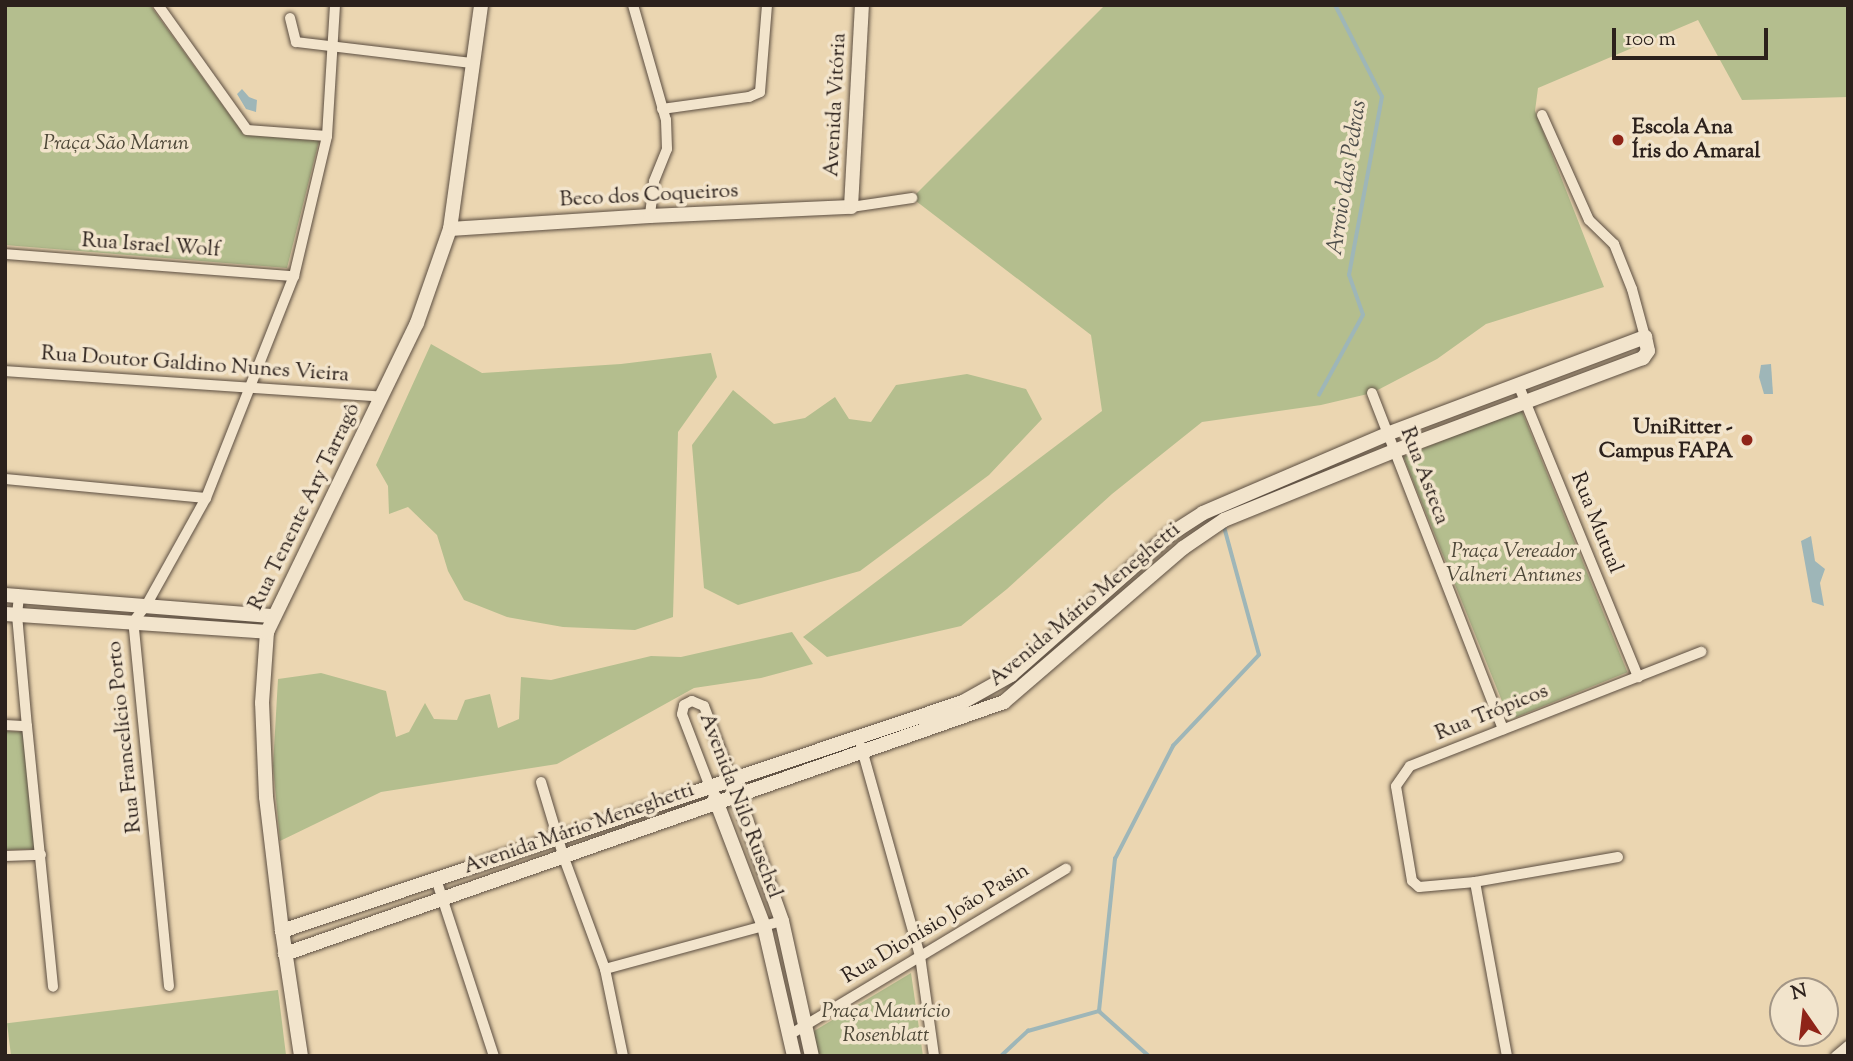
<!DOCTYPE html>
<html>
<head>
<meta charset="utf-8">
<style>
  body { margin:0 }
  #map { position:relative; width:1853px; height:1061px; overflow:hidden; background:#ebd6b1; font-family:"Sorts Mill Goudy",serif }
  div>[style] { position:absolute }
  .green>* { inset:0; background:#b4be8e; transform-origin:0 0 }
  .water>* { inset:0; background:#9eb6b8 }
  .stream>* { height:3.5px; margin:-1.75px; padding:0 1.75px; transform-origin:1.75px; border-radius:1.75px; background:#9eb6b8 }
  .roads { filter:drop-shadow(0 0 2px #5c4e41) drop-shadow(0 0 2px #5c4e41) }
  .street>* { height:10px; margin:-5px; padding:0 5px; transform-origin:5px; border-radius:5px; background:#f2e4cc }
  .secondary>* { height:14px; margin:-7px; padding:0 7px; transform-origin:7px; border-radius:7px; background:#f2e4cc }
  .dots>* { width:19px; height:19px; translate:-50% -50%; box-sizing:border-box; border:4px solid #f2e4cc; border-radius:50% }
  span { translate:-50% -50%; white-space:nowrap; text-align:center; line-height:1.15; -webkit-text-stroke:7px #f2e4cc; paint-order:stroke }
  .street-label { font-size:21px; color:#2c211c }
  .poi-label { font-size:21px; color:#2c211c; font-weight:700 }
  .left { translate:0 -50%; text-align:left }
  .right { translate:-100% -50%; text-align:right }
  .park-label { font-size:21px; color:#4e4838; font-style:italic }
  .water-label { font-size:23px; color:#4e4e4b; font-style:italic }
  .frame { position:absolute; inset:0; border:7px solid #2c211c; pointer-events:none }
  .north { position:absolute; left:1769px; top:977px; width:70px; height:70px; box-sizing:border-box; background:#f2e4cc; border:2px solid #a39686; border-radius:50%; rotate:346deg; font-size:19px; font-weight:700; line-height:28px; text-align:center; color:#2c211c }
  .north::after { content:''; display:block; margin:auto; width:24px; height:32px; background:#8f2418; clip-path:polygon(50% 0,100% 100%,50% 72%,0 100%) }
  .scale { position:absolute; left:1612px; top:28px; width:156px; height:32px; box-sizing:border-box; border:4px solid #2c211c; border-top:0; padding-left:9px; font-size:21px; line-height:24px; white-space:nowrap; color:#2c211c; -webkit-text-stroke:5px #f2e4cc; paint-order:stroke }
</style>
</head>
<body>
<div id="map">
  <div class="green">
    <div style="clip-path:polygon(5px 5px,150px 5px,244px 135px,319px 141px,287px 268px,5px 245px)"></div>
    <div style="clip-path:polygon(1105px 5px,1848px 5px,1848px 97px,1742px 100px,1698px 20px,1538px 88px,1535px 111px,1604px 287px,1486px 324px,1437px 359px,1372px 393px,1321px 405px,1202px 422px,1112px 494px,1007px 589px,961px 626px,827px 657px,803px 637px,1102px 411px,1091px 335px,912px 198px)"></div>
    <div style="clip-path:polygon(431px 344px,482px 373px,621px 364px,711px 353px,717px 377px,678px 432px,673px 617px,635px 630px,563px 627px,507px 617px,464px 600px,448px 571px,437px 535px,408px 507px,389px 514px,388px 486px,376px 465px)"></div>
    <div style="clip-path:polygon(967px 374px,1026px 389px,1042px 419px,989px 475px,860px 571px,738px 605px,704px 588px,692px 445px,733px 390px,774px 424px,805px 418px,835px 397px,849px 419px,871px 422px,896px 385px)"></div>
    <div style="left:1521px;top:409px;width:284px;height:127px;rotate:68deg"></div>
    <div style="clip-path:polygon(792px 632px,813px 664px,761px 678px,694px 688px,557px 764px,381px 792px,280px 841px,273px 766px,278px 679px,321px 673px,386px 691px,396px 737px,409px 732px,425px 703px,434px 719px,457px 720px,465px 700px,490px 694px,498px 728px,519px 719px,521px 677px,551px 680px,651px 656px,681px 657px)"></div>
    <div style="clip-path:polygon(5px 731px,23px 732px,36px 849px,5px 850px)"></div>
    <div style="clip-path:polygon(911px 973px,923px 1056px,818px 1056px,814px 1031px)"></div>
    <div style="left:278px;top:990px;width:66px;height:273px;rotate:83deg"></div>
  </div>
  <div class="water">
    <div style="clip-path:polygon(242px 89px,249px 97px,257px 100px,256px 112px,246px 109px,237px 94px)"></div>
    <div style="clip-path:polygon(1771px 364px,1773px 394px,1764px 394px,1759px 377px,1761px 365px)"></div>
    <div style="clip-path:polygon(1811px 536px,1815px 561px,1825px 569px,1820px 583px,1824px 606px,1812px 602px,1801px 541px)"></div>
  </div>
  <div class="stream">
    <div style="left:1319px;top:395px;width:91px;rotate:-61.2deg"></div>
    <div style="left:1363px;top:315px;width:42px;rotate:-109.3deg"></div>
    <div style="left:1349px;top:275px;width:181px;rotate:-79.5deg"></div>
    <div style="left:1382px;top:97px;width:103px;rotate:-117.1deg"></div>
    <div style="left:1099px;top:1011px;width:153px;rotate:-84deg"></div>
    <div style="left:1115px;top:859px;width:127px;rotate:-62.8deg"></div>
    <div style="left:1173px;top:746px;width:125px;rotate:-46.6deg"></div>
    <div style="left:1259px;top:655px;width:133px;rotate:-105.3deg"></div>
    <div style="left:1099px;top:1011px;width:67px;rotate:42deg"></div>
    <div style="left:1001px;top:1056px;width:37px;rotate:-43deg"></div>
    <div style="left:1028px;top:1031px;width:74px;rotate:-15.7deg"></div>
  </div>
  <div class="roads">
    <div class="street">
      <div style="left:158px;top:5px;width:153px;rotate:54.5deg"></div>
      <div style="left:247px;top:130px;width:80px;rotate:4.3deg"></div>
      <div style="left:633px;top:5px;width:120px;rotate:74deg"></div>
      <div style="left:666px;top:120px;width:29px;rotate:88deg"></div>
      <div style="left:667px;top:149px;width:35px;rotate:112deg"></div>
      <div style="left:654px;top:182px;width:34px;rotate:97deg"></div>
      <div style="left:290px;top:18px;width:25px;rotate:76deg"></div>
      <div style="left:296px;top:42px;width:178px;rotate:6.8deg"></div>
      <div style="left:662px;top:109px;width:88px;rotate:-7.9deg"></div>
      <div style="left:749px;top:97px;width:12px;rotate:-24deg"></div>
      <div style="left:760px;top:92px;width:87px;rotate:-85.4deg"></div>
      <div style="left:1542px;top:115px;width:115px;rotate:65.9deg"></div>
      <div style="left:1589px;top:220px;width:35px;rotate:44deg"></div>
      <div style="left:1614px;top:244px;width:48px;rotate:68.2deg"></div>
      <div style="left:1632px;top:289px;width:50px;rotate:74.8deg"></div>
      <div style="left:851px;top:207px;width:62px;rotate:-8.4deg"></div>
      <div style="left:5px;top:254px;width:290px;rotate:4.4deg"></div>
      <div style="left:5px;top:371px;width:378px;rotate:3.9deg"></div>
      <div style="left:1518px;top:384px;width:317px;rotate:67.7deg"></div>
      <div style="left:1372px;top:393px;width:361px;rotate:68.7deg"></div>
      <div style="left:5px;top:479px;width:202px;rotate:5.4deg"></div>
      <div style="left:19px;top:596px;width:19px;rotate:96deg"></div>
      <div style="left:17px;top:615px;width:111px;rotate:84.9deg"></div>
      <div style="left:27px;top:726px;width:262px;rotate:84.3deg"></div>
      <div style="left:5px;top:725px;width:22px;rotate:3deg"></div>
      <div style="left:861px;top:746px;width:218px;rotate:74.3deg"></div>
      <div style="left:920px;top:956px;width:101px;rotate:82deg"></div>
      <div style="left:541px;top:782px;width:79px;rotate:73.2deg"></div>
      <div style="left:564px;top:858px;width:118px;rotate:69.7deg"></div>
      <div style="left:605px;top:969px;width:89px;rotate:78.3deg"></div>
      <div style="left:710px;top:787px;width:78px;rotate:-111deg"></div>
      <div style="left:682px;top:714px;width:9px;rotate:-77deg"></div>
      <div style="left:684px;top:705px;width:9px;rotate:-27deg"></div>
      <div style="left:692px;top:701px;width:13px;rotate:23deg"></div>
      <div style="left:704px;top:706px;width:79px;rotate:69.3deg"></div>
      <div style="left:5px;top:856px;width:36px;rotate:-2deg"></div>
      <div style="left:1618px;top:857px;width:145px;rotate:170.1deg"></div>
      <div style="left:1475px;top:882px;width:56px;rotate:174.9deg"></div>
      <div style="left:1419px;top:887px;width:9px;rotate:-139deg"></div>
      <div style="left:1412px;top:881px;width:96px;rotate:-99.6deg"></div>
      <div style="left:1396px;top:786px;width:24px;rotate:-55deg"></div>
      <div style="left:1410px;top:766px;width:313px;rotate:-21.4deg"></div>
      <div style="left:436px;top:879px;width:186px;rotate:71.9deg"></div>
      <div style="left:1475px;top:882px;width:177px;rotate:79.6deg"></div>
      <div style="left:605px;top:969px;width:183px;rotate:-15.2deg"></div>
      <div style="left:169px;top:986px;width:366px;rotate:-95.6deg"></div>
      <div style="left:133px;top:622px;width:23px;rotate:-52deg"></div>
      <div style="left:147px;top:604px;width:121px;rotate:-60.9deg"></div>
      <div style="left:206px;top:498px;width:239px;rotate:-68.4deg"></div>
      <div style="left:294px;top:276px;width:144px;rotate:-76.7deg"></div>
      <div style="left:327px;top:136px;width:131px;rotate:-86.5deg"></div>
      <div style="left:791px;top:1034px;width:321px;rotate:-31deg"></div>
      <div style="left:1836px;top:1056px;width:16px;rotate:-40deg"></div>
    </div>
    <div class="secondary">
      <div style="left:450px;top:229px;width:200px;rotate:-3.7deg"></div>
      <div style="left:650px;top:216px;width:201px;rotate:-2.6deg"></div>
      <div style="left:851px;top:207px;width:202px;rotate:-86.9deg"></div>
      <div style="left:5px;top:595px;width:270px;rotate:4.5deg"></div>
      <div style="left:5px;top:614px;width:263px;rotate:3.9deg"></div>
      <div style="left:735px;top:789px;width:140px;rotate:70.4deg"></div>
      <div style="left:782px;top:921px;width:138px;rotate:77.5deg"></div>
      <div style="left:715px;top:798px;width:137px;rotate:69.1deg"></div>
      <div style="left:764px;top:926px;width:133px;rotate:77deg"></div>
      <div style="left:282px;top:931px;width:718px;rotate:-18.59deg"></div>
      <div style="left:963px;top:702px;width:55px;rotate:-29.4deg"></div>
      <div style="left:1011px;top:675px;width:211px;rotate:-41.5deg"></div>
      <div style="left:1169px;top:535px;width:40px;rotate:-32.9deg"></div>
      <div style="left:1203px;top:513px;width:200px;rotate:-23.2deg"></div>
      <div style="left:1387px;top:434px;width:276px;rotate:-20.6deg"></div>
      <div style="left:1645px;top:337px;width:14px;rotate:78deg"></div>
      <div style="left:1648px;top:351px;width:9px;rotate:126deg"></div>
      <div style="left:1643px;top:358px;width:266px;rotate:159.5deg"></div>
      <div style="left:1394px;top:451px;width:183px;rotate:157.9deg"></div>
      <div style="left:1224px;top:520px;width:50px;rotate:145.7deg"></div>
      <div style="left:1183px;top:548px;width:236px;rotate:139.3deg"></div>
      <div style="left:1004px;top:702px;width:762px;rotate:160.69deg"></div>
      <div style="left:301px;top:1056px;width:126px;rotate:-98.6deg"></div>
      <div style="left:282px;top:931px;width:135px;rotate:-96.8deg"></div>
      <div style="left:266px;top:797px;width:94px;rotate:-92.4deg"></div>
      <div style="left:262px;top:703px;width:71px;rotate:-86deg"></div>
      <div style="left:267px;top:632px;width:343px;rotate:-64.1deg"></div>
      <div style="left:417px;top:323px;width:100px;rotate:-70.7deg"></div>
      <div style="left:450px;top:229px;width:226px;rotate:-82.1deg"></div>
    </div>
  </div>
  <div class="dots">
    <div style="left:1618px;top:140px;background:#8f2418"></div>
    <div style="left:1747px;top:440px;background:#8f2418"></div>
  </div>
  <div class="street-label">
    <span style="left:836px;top:105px;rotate:-87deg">Avenida Vitória</span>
    <span style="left:649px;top:196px;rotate:-3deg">Beco dos Coqueiros</span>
    <span style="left:151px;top:246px;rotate:4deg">Rua Israel Wolf</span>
    <span style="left:195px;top:365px;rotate:4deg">Rua Doutor Galdino Nunes Vieira</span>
    <span style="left:1424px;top:476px;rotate:69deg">Rua Asteca</span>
    <span style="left:305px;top:507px;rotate:-64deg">Rua Tenente Ary Tarragô</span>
    <span style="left:1596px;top:523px;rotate:68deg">Rua Mutual</span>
    <span style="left:1085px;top:605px;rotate:-40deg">Avenida Mário Meneghetti</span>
    <span style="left:1492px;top:713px;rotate:-22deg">Rua Trópicos</span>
    <span style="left:125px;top:737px;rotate:-96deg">Rua Francelício Porto</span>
    <span style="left:740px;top:806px;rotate:69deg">Avenida Nilo Ruschel</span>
    <span style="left:579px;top:829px;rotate:-19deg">Avenida Mário Meneghetti</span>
    <span style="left:936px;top:924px;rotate:-31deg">Rua Dionísio João Pasin</span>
  </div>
  <div class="poi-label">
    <span class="left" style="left:1632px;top:140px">Escola Ana<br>Íris do Amaral</span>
    <span class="right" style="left:1733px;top:440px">UniRitter -<br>Campus FAPA</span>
  </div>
  <div class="park-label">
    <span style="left:116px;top:144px">Praça São Marun</span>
    <span style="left:1514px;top:564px">Praça Vereador<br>Valneri Antunes</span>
    <span style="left:886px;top:1024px">Praça Maurício<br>Rosenblatt</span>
  </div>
  <div class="water-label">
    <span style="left:1348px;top:178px;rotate:-81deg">Arroio das Pedras</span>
  </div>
  <div class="frame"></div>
  <div class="north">N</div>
  <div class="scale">100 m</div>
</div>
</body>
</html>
